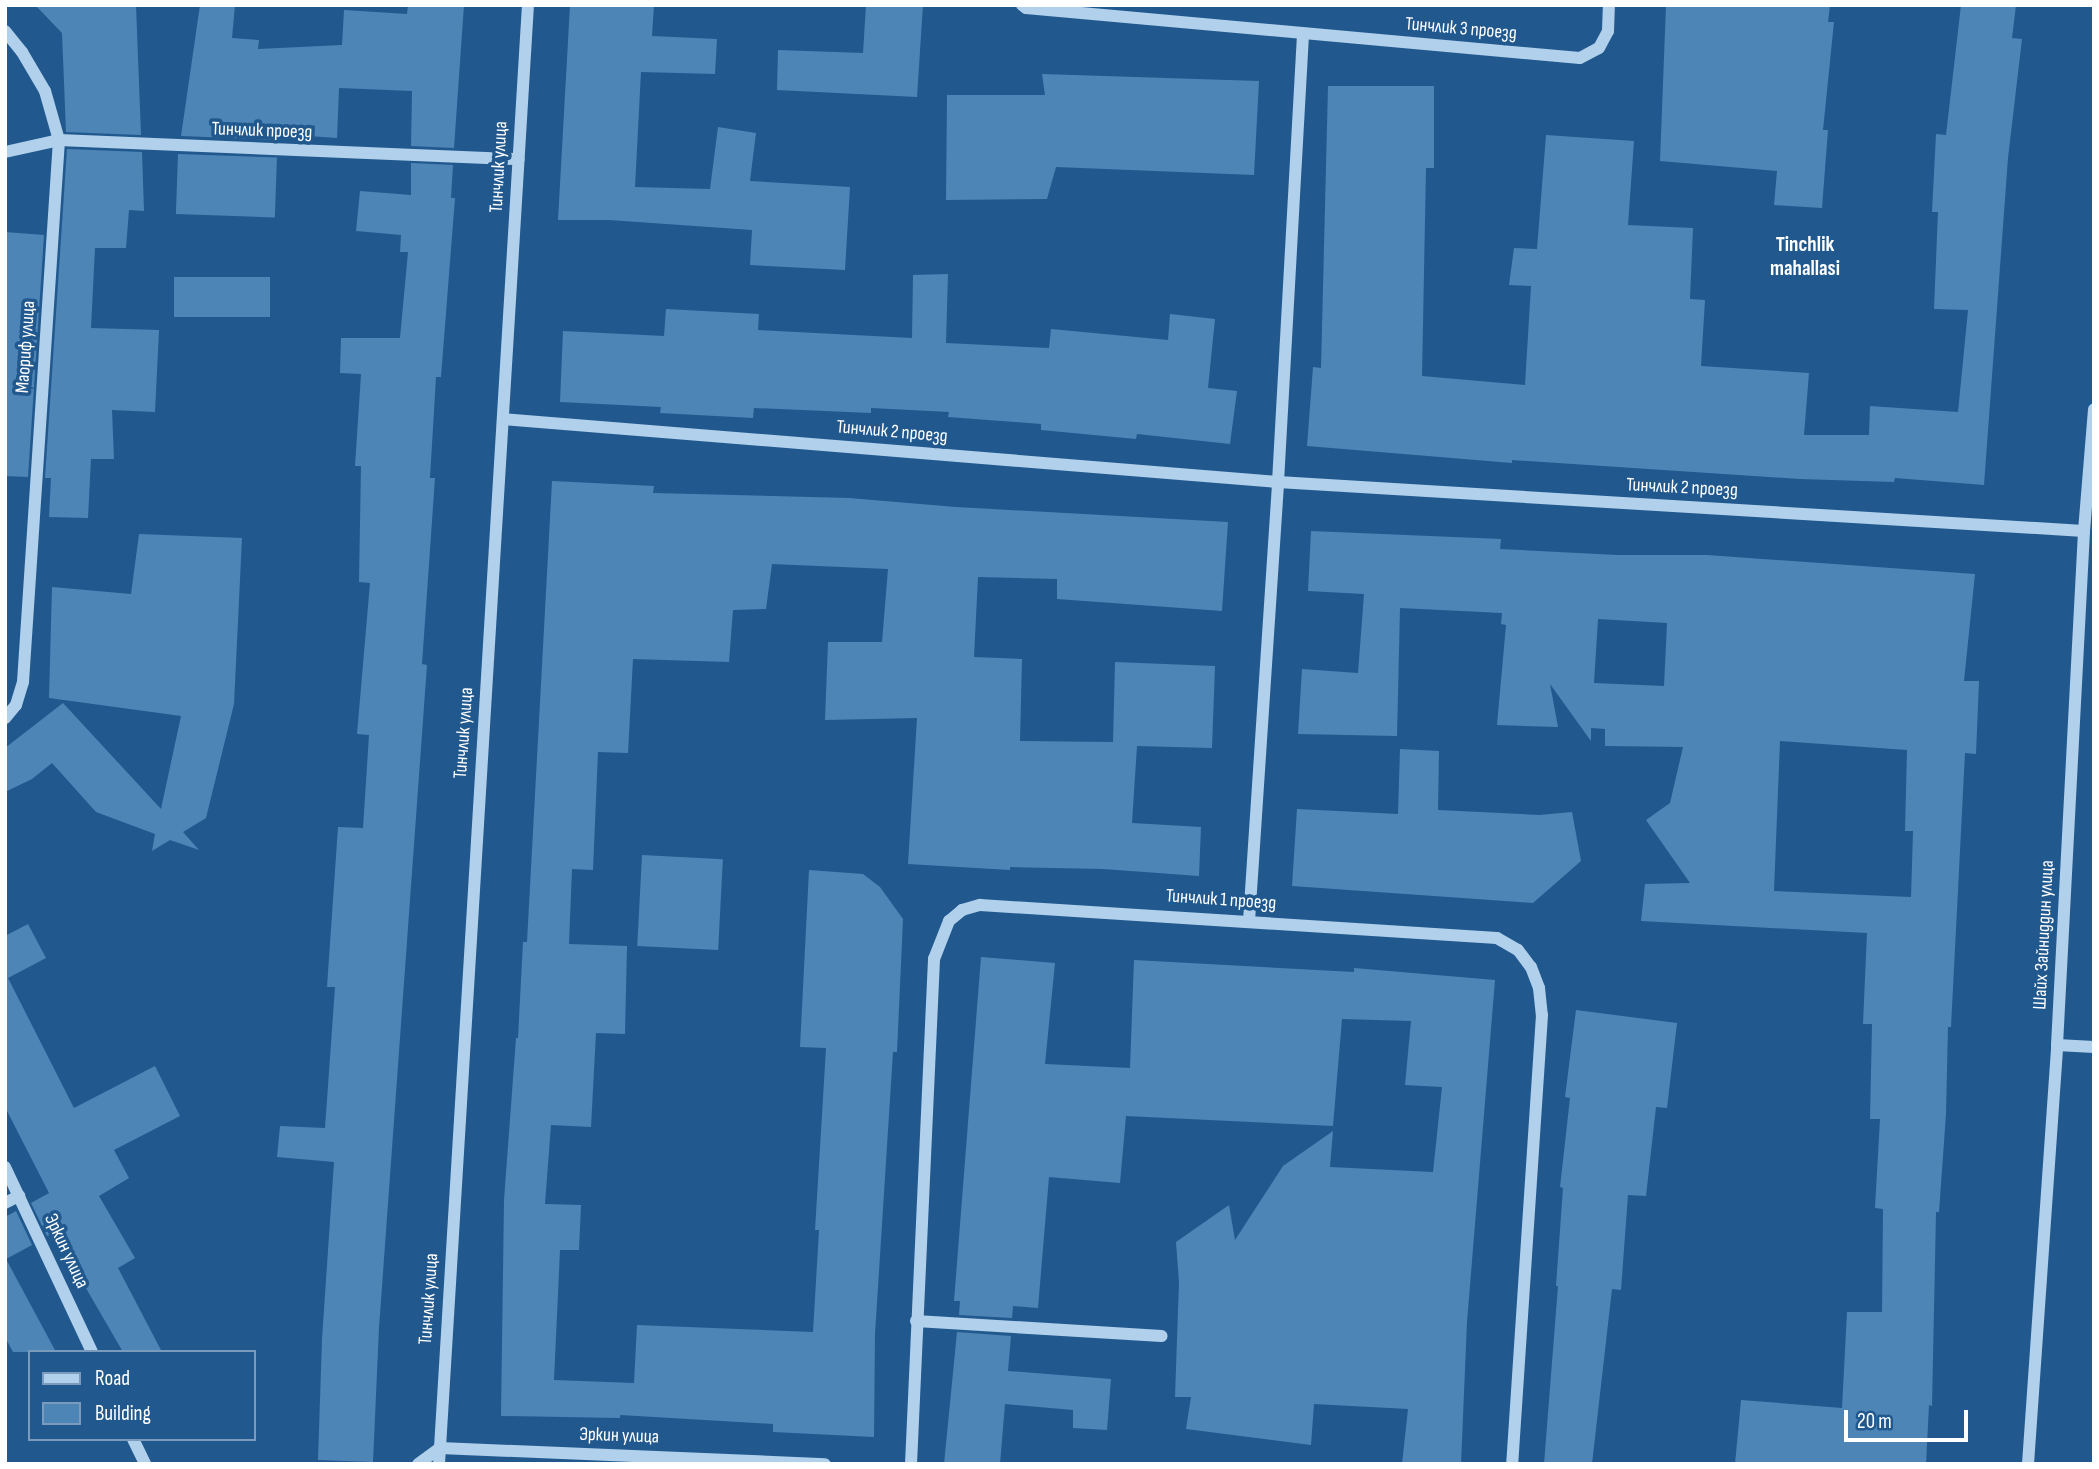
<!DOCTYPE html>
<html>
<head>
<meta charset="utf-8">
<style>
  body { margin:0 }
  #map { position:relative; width:2099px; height:1469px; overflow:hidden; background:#21598e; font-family:"Sofia Sans Condensed",sans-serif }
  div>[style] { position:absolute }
  .building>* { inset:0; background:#4e85b7; transform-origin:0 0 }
  .minor>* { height:12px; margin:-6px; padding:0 6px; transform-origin:6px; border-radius:6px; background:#b0d0ec }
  span { translate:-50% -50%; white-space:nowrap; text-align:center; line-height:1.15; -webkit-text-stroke:7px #21598e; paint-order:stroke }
  .street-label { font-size:19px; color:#fff }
  .neighbourhood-label { font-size:21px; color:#fff; font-weight:700 }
  .frame { position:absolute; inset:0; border:7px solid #fff; pointer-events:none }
  .legend { position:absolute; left:28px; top:1350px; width:228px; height:91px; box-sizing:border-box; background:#21598e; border:2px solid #7a9bbb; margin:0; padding:9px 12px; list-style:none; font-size:21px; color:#fff }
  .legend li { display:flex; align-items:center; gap:14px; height:35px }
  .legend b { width:35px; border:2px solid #7a9bbb }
  .scale { position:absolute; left:1844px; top:1410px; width:124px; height:32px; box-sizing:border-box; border:4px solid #fff; border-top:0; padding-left:9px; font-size:21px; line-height:24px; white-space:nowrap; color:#fff; -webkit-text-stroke:5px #21598e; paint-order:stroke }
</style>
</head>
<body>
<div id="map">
  <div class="building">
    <div style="clip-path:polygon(35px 5px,136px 5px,141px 135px,66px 132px,62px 33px)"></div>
    <div style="clip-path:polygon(200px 5px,235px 5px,232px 38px,259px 40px,258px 49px,342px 45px,344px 10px,407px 14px,408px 5px,464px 5px,454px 148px,411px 146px,412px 91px,339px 88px,337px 138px,278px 134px,278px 140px,181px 136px)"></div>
    <div style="clip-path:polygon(570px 5px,654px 5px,652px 36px,717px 39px,715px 74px,641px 72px,635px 187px,710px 189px,718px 127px,756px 133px,750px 181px,850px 187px,845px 270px,750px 265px,752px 230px,609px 220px,558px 220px)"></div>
    <div style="clip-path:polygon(866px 5px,923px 5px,917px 97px,777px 90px,778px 50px,863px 53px)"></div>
    <div style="clip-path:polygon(1666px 5px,1830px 5px,1828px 22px,1834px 22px,1823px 130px,1828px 130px,1822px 208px,1774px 205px,1777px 171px,1660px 161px)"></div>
    <div style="clip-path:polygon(1961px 5px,2016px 5px,2012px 38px,2022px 39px,2008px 158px,1984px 485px,1895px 478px,1894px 482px,1800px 479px,1512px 460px,1512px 463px,1307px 446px,1313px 367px,1321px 368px,1328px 86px,1434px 86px,1434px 168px,1426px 168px,1422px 376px,1525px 385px,1531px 286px,1509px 285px,1514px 248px,1537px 249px,1546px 135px,1634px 141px,1628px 225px,1693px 228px,1690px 299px,1705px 300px,1701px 366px,1809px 373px,1804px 435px,1869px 435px,1870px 406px,1958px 412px,1968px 310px,1934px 309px,1938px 212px,1932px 212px,1936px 134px,1946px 135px)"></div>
    <div style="clip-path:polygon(1042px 74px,1259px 81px,1254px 175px,1056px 167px,1047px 199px,946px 200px,947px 95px,1045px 95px)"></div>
    <div style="clip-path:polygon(67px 149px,142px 152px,144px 211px,129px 210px,126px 248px,95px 248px,91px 328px,159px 330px,155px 412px,112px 410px,114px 459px,91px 459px,88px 518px,49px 517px,51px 478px,45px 478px)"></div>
    <div style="left:178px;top:154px;width:99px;height:60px;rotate:2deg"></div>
    <div style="clip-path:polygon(411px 163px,453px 165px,451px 198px,455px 198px,441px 377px,436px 377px,430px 478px,435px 478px,422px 664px,427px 665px,379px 1328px,373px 1462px,318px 1460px,322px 1339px,334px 1162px,277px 1157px,280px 1126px,325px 1128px,335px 987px,327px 987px,338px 827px,363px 828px,369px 735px,357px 734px,370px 583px,359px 582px,361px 466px,355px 466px,361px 374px,340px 373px,341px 338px,400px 338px,408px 252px,400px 252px,401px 235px,356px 231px,360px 191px,411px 195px)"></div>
    <div style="clip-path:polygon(5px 232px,44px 235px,28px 477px,5px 476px)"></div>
    <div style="clip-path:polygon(948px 274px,946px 343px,1049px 348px,1051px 329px,1168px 340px,1170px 314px,1215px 319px,1208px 388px,1237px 391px,1230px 444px,1137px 434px,1136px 439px,1041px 430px,1041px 424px,948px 417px,949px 412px,871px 408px,871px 413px,754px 408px,753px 418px,660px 413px,661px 407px,560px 402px,563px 331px,664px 336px,666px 309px,759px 314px,758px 330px,912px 338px,913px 275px)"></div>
    <div style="left:174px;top:277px;width:96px;height:40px"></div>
    <div style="clip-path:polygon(552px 481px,654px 486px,653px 493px,849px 498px,956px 507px,1228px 522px,1222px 611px,1057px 599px,1057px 579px,978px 577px,974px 657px,1022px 659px,1020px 741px,1113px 742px,1115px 662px,1215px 666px,1212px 748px,1137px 746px,1132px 823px,1201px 827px,1199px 876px,1103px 869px,1010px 867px,1010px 870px,908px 864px,917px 718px,825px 720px,828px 642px,882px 642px,888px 569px,772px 564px,766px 609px,733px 610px,729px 662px,633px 659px,628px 753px,598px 752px,593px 870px,572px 869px,569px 944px,627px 946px,625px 1034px,596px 1033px,591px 1127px,551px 1125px,545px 1204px,581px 1205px,579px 1250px,560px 1250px,554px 1380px,634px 1383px,637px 1325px,813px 1332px,819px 1230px,815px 1230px,826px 1048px,800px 1047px,809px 870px,863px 874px,880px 887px,903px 919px,897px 1052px,893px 1052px,875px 1334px,874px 1437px,773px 1432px,773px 1424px,620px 1415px,620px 1418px,501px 1416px,504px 1200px,516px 1038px,518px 1038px,523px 942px,527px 942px)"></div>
    <div style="clip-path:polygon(evenodd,1311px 531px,1501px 539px,1500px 549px,1617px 555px,1707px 555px,1975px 574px,1964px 681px,1979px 681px,1976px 754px,1965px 753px,1951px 1027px,1948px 1027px,1946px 1114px,1939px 1212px,1936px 1212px,1932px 1406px,1929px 1405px,1926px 1464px,1735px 1464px,1741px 1400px,1842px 1408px,1847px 1312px,1882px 1312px,1883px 1209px,1875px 1208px,1880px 1119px,1870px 1119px,1872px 1024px,1863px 1024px,1867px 933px,1641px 921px,1645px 884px,1690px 883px,1646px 820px,1670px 803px,1683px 747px,1605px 746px,1605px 729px,1591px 728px,1591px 741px,1550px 684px,1558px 727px,1497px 725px,1506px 625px,1501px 624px,1502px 613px,1400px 608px,1397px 736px,1298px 734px,1302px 669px,1358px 673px,1364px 594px,1308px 591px,1311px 531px,1598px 619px,1667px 623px,1664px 686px,1594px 683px,1598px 619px,1311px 531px,1780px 741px,1907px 750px,1905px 831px,1913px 831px,1911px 897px,1774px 891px,1780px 741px)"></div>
    <div style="clip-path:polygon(139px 534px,242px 538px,234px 704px,206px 818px,183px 832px,199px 850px,170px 840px,152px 851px,155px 834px,96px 812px,52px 763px,32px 779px,5px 792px,5px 748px,63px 703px,161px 809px,181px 716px,49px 698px,52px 587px,131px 594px)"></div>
    <div style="clip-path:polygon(1400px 749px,1439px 751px,1438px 810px,1539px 815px,1572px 812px,1581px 861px,1533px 903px,1292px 886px,1297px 809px,1398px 814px)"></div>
    <div style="left:642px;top:855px;width:81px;height:91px;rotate:3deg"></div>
    <div style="clip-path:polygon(28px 924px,46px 958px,8px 978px,74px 1108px,155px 1066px,180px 1116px,114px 1150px,129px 1178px,99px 1196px,135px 1258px,118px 1268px,162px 1352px,123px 1352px,54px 1233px,47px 1236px,31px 1203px,49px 1193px,5px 1107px,5px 936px)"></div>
    <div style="clip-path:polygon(981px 957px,1055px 963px,1045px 1064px,1130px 1068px,1134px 960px,1354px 972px,1354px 968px,1495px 980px,1467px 1322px,1461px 1464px,1402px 1464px,1408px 1409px,1314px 1404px,1311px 1445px,1186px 1429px,1191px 1397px,1175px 1397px,1179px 1282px,1176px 1242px,1229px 1205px,1235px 1240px,1283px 1166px,1333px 1131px,1330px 1167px,1433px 1172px,1442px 1087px,1405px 1085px,1411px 1021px,1342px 1019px,1333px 1126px,1126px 1116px,1120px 1183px,1049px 1177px,1038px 1308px,1013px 1306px,1012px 1318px,959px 1315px,960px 1301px,954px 1301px)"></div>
    <div style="clip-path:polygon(1576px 1010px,1677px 1023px,1667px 1108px,1656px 1107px,1646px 1196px,1628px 1195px,1621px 1290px,1612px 1289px,1592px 1464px,1544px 1464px,1558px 1286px,1556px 1286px,1563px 1188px,1560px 1187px,1570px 1098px,1565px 1097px)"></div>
    <div style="clip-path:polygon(16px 1211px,32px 1245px,6px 1259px,56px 1352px,13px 1352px,5px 1337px,5px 1217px)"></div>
    <div style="clip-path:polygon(957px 1332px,1011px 1336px,1008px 1371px,1111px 1379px,1107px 1430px,1073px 1428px,1073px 1410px,1005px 1404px,1000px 1464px,944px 1464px)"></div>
  </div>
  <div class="minor">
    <div style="left:1022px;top:5px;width:5px;rotate:37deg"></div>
    <div style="left:1026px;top:8px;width:556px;rotate:5.16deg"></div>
    <div style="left:1580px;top:58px;width:21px;rotate:-28deg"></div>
    <div style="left:1599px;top:48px;width:19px;rotate:-62deg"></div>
    <div style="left:1608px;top:31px;width:26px;rotate:-88deg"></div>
    <div style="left:5px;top:31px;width:27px;rotate:51deg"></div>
    <div style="left:22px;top:52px;width:45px;rotate:59.5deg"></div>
    <div style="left:45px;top:91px;width:51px;rotate:74.1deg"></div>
    <div style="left:59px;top:140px;width:543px;rotate:93.8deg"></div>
    <div style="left:23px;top:682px;width:24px;rotate:107deg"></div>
    <div style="left:16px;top:705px;width:17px;rotate:130deg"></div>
    <div style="left:5px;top:152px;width:55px;rotate:-12.5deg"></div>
    <div style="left:59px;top:140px;width:460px;rotate:2.4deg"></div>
    <div style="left:503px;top:419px;width:778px;rotate:4.65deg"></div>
    <div style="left:1278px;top:482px;width:807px;rotate:3.48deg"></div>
    <div style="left:1249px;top:921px;width:440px;rotate:-86.2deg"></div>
    <div style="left:1278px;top:482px;width:448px;rotate:-86.8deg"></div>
    <div style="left:2057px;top:1045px;width:37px;rotate:3deg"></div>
    <div style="left:5px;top:1167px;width:204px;rotate:64.8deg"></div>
    <div style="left:5px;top:1203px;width:16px;rotate:-27deg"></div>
    <div style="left:916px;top:1321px;width:246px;rotate:3.5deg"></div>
    <div style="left:133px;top:1439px;width:28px;rotate:64deg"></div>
    <div style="left:418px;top:1464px;width:27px;rotate:-36deg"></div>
    <div style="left:440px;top:1448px;width:385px;rotate:2.4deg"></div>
    <div style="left:439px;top:1464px;width:1462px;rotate:-86.51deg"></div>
    <div style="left:911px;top:1464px;width:506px;rotate:-87.39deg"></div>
    <div style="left:934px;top:959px;width:41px;rotate:-68.5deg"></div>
    <div style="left:949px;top:921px;width:17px;rotate:-40deg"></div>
    <div style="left:962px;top:910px;width:19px;rotate:-16deg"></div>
    <div style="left:980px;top:905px;width:518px;rotate:3.65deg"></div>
    <div style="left:1497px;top:938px;width:24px;rotate:30deg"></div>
    <div style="left:1518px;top:950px;width:21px;rotate:53deg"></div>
    <div style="left:1531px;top:967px;width:22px;rotate:69deg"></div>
    <div style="left:1539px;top:988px;width:27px;rotate:84deg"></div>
    <div style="left:1542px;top:1015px;width:450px;rotate:93.8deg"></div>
    <div style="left:2028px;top:1464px;width:420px;rotate:-86deg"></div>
    <div style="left:2057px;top:1045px;width:515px;rotate:-86.99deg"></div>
    <div style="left:2084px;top:531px;width:122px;rotate:-85.3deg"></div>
  </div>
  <div class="street-label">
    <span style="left:1461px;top:29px;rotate:5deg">Тинчлик 3 проезд</span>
    <span style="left:262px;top:131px;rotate:2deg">Тинчлик проезд</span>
    <span style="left:499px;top:167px;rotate:-87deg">Тинчлик улица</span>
    <span style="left:26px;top:347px;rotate:-86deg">Маориф улица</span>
    <span style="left:892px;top:432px;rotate:5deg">Тинчлик 2 проезд</span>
    <span style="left:1682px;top:488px;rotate:3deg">Тинчлик 2 проезд</span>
    <span style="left:464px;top:733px;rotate:-86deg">Тинчлик улица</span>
    <span style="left:1221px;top:900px;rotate:4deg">Тинчлик 1 проезд</span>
    <span style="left:2044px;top:935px;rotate:-87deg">Шайх Зайниддин улица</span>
    <span style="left:66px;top:1251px;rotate:65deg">Эркин улица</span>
    <span style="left:429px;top:1299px;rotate:-86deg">Тинчлик улица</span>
    <span style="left:619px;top:1436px;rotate:2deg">Эркин улица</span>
  </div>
  <div class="neighbourhood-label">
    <span style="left:1805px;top:257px">Tinchlik<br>mahallasi</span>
  </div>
  <div class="frame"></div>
  <ul class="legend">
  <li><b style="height:9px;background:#b0d0ec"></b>Road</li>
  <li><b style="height:19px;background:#4e85b7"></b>Building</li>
  </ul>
  <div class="scale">20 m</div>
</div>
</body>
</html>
